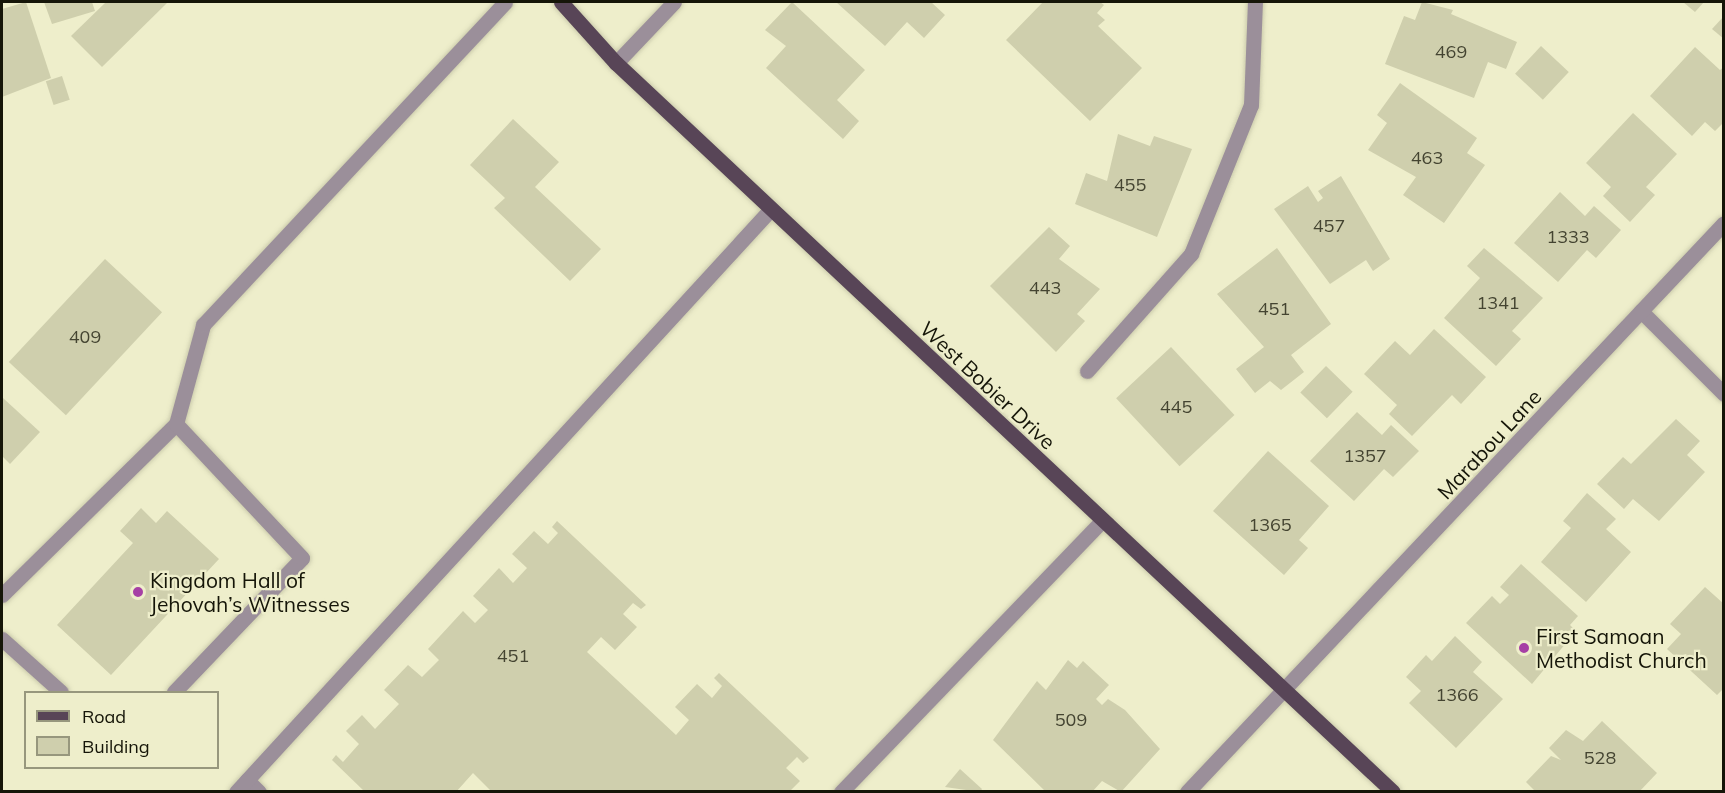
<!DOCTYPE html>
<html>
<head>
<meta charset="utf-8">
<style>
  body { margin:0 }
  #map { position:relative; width:1725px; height:793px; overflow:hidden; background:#eeeecb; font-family:Mulish,sans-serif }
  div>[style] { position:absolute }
  .building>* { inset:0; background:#cfcfad; transform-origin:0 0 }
  .roads { filter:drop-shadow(0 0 2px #cbcbac) drop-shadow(0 0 2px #cbcbac) }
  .minor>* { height:15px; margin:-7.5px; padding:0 7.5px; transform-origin:7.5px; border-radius:7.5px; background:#9b8f9a }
  .major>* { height:15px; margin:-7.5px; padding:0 7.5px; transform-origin:7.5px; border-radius:7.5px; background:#584557 }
  .dots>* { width:16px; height:16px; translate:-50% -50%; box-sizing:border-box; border:3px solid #eeeecb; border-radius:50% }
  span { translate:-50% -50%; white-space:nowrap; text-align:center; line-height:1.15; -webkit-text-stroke:4.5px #eeeecb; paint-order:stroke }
  .number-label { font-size:18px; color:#444431 }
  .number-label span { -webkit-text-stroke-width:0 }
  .street-label { font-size:21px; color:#151508 }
  .poi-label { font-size:21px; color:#151508 }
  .left { translate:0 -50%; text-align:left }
  .frame { position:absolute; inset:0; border:3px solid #151508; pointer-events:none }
  .legend { position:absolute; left:24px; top:691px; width:195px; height:78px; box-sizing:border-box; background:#eeeecb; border:2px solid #97977d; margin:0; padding:8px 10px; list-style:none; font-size:18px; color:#151508 }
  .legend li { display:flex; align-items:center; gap:12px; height:30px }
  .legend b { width:30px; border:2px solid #97977d }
</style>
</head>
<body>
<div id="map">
  <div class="building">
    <div style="clip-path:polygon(26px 2px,51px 78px,2px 97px,2px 9px)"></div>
    <div style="clip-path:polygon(44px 2px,92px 2px,95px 11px,52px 24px)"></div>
    <div style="clip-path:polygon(106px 2px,167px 3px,102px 67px,71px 36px)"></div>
    <div style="clip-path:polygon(792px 2px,865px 70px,837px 100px,859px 121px,843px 139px,766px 68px,786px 46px,765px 30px)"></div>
    <div style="clip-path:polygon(836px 2px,931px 2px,945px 15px,924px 38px,907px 22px,885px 46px)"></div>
    <div style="clip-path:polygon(1043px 2px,1100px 2px,1104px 5px,1097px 13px,1105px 20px,1098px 26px,1142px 68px,1090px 121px,1006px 40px)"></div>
    <div style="clip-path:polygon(1422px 2px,1453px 10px,1451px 14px,1517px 42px,1506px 69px,1488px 62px,1474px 98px,1385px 64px,1404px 16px,1415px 20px)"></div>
    <div style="clip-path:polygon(1683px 2px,1704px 2px,1695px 12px)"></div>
    <div style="clip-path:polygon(1724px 16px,1724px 39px,1712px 29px)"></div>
    <div style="left:1541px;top:46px;width:38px;height:38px;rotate:43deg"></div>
    <div style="clip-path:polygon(1695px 47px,1720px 70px,1724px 67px,1724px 122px,1715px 131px,1705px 122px,1692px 136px,1650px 96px)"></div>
    <div style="left:62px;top:76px;width:25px;height:17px;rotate:72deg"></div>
    <div style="clip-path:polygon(1400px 83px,1477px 138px,1467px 153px,1485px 165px,1444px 223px,1403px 195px,1416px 177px,1368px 150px,1387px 123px,1377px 115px)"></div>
    <div style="clip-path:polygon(1633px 113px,1677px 154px,1646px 187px,1655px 195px,1630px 222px,1603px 196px,1611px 187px,1586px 163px)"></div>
    <div style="clip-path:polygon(513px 119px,559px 162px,535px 187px,601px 249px,570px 281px,494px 208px,505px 198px,470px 165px)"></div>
    <div style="clip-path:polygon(1118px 134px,1150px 146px,1154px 136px,1192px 149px,1157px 237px,1075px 204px,1086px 173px,1107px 181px)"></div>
    <div style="clip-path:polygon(1341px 176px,1390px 259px,1373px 271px,1366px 260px,1330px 284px,1274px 209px,1308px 186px,1318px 202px,1323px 198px,1318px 191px)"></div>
    <div style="clip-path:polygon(1560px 192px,1585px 216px,1594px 206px,1621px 230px,1596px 258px,1587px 250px,1558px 282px,1514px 243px)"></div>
    <div style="clip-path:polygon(1049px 227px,1070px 246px,1059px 259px,1100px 289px,1077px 314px,1085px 321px,1056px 352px,990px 286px)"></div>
    <div style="clip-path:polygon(1277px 248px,1331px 324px,1291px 355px,1304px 372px,1281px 390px,1270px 381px,1255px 393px,1236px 369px,1264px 347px,1217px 294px)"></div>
    <div style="clip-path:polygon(1484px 248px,1543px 298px,1512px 331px,1521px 339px,1496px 366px,1444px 318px,1480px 278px,1467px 266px)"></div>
    <div style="left:105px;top:259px;width:78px;height:141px;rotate:43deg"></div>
    <div style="clip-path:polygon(1434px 329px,1486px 377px,1461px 404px,1452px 395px,1412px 436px,1389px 414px,1397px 405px,1364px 374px,1395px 341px,1410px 355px)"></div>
    <div style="left:1171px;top:347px;width:93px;height:75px;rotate:47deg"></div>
    <div style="left:1326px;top:366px;width:37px;height:37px;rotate:44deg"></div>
    <div style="clip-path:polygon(3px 398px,40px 432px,10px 464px,2px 456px)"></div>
    <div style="clip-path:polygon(1357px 412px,1382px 435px,1391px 425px,1419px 451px,1393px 477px,1384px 469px,1354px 501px,1310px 461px)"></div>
    <div style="clip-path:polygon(1676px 419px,1700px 441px,1687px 455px,1705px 472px,1659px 521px,1633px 499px,1624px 509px,1597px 484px,1623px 457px,1631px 464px)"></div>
    <div style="clip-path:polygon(1268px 451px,1329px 506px,1299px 540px,1308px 548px,1284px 575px,1213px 511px)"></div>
    <div style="clip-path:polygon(1587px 493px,1616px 519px,1606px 529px,1631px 552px,1586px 602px,1541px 562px,1571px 528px,1563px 521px)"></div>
    <div style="clip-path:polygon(141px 508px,156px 523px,167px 511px,219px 559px,111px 675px,57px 625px,133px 543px,120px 531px)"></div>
    <div style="clip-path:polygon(557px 521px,646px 605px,641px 609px,633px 603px,623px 614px,637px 627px,615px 650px,601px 637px,587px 652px,676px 735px,689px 720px,675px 707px,697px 684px,712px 698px,722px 686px,714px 678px,719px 673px,809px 758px,803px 763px,797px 757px,786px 768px,800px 781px,789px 792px,492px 792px,473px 773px,456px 792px,365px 792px,332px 760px,336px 755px,343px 762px,359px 744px,346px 731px,362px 715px,375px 729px,399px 704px,384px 690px,408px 665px,422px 677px,439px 660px,428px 649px,463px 611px,475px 623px,488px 610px,473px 596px,499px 568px,513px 583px,527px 568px,512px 554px,534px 531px,548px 544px,558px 533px,552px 527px)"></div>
    <div style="clip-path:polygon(1521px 564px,1578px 616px,1570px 625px,1576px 631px,1532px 684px,1466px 623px,1492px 596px,1500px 604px,1509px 595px,1500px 587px)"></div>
    <div style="clip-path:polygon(1705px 587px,1724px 604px,1724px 688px,1717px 695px,1667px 649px,1681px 634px,1670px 624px)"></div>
    <div style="clip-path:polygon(1455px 636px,1482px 662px,1473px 672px,1503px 699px,1456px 748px,1409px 703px,1421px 691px,1406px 677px,1426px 655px,1432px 661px)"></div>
    <div style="clip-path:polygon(1068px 660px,1077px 668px,1083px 661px,1109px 685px,1096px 699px,1102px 705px,1108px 699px,1125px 710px,1160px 749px,1121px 792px,1102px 781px,1092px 792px,1046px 792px,993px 740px,1037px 681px,1046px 690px)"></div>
    <div style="clip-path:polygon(1602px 721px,1657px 773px,1639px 792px,1536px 792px,1526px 782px,1551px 756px,1561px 760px,1549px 748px,1566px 730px,1583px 741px)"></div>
    <div style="clip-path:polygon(960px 769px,982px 789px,980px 792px,945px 787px)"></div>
  </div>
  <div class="roads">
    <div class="minor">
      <div style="left:616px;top:63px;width:84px;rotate:-46.4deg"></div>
      <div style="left:1641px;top:311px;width:117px;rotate:45deg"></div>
      <div style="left:1087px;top:371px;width:157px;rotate:-48.4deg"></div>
      <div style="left:1191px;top:254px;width:161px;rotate:-68.1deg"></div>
      <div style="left:1251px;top:105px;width:103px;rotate:-87.8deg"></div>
      <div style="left:2px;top:595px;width:244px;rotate:-44.5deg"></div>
      <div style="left:176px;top:424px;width:103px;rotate:-74.7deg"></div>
      <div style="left:203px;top:325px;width:442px;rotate:-46.9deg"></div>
      <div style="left:2px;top:639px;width:79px;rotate:41.9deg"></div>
      <div style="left:174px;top:692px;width:185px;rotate:-46.3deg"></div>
      <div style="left:302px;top:558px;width:184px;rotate:-133.2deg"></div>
      <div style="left:247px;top:780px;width:17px;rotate:45deg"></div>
      <div style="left:236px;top:792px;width:791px;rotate:-47.46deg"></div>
      <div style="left:841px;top:792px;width:376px;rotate:-46.1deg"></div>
      <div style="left:1187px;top:792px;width:782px;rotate:-46.66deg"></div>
    </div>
    <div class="major">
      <div style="left:561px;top:2px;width:82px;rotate:48deg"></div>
      <div style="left:616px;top:63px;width:1065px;rotate:43.17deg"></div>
    </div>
  </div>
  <div class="dots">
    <div style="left:138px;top:592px;background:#a640a5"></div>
    <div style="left:1524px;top:648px;background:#a640a5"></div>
  </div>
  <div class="number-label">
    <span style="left:1451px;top:52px">469</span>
    <span style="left:1427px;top:158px">463</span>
    <span style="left:1130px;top:185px">455</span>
    <span style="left:1329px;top:226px">457</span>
    <span style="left:1568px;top:237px">1333</span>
    <span style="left:1045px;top:288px">443</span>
    <span style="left:1498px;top:303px">1341</span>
    <span style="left:1274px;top:309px">451</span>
    <span style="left:85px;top:337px">409</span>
    <span style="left:1176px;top:407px">445</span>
    <span style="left:1365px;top:456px">1357</span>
    <span style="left:1270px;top:525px">1365</span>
    <span style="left:513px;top:656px">451</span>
    <span style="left:1457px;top:695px">1366</span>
    <span style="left:1071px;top:720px">509</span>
    <span style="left:1600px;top:758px">528</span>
  </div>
  <div class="street-label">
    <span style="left:988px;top:385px;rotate:43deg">West Bobier Drive</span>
    <span style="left:1489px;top:444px;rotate:-47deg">Marabou Lane</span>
  </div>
  <div class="poi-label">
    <span class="left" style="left:150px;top:592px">Kingdom Hall of<br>Jehovah’s Witnesses</span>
    <span class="left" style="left:1536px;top:648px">First Samoan<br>Methodist Church</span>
  </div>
  <div class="frame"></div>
  <ul class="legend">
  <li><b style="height:8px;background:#584557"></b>Road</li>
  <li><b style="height:16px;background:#cfcfad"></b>Building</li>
  </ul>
</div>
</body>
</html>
